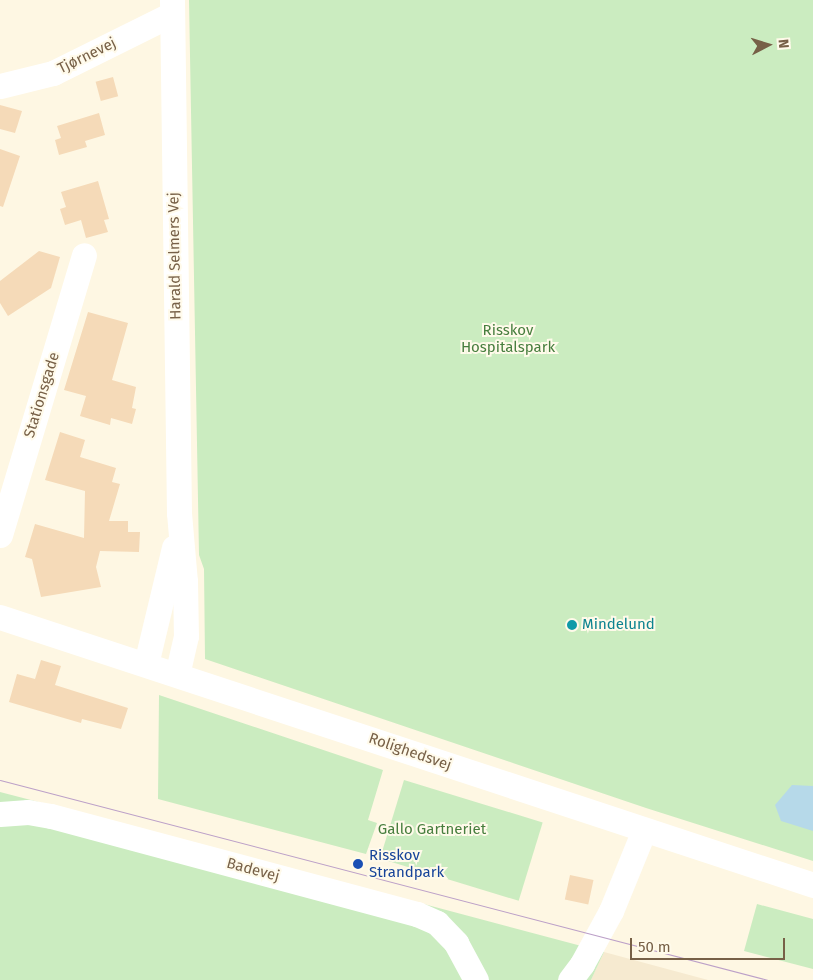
<!DOCTYPE html>
<html>
<head>
<meta charset="utf-8">
<style>
  body { margin:0 }
  #map { position:relative; width:813px; height:980px; overflow:hidden; background:#fef7e3; font-family:"Fira Sans",sans-serif }
  div>[style] { position:absolute }
  .residential>* { inset:0; background:#f6ead0 }
  .green>* { inset:0; background:#cbecc0; transform-origin:0 0 }
  .water>* { inset:0; background:#b6d9e9 }
  .building>* { inset:0; background:#f5dab8; transform-origin:0 0 }
  .minor>* { height:25px; margin:-12.5px; padding:0 12.5px; transform-origin:12.5px; border-radius:12.5px; background:#fff }
  .tram>* { height:1px; margin:-0.5px; padding:0 0.5px; transform-origin:0.5px; border-radius:0.5px; background:#bca0c8 }
  .dots>* { width:14px; height:14px; translate:-50% -50%; box-sizing:border-box; border:2px solid #fffaea; border-radius:50% }
  span { translate:-50% -50%; white-space:nowrap; text-align:center; line-height:1.15; -webkit-text-stroke:4px #fffaea; paint-order:stroke }
  .street-label { font-size:15px; color:#776047 }
  .park-label { font-size:15px; color:#477e3e }
  .culture-label { font-size:15px; color:#0d838f }
  .left { translate:0 -50%; text-align:left }
  .transit-label { font-size:15px; color:#164399 }
  .north { position:absolute; left:743px; top:20px; width:50px; height:50px; -webkit-text-stroke:4px #fffaea; paint-order:stroke; rotate:85deg; font-size:14px; font-weight:700; line-height:20px; text-align:center; color:#776047 }
  .north::after { content:''; display:block; margin:auto; width:18px; height:22px; background:#776047; clip-path:polygon(50% 0,100% 100%,50% 72%,0 100%) }
  .scale { position:absolute; left:630px; top:938px; width:155px; height:22px; box-sizing:border-box; border:2px solid #776047; border-top:0; padding-left:6px; font-size:15px; line-height:18px; white-space:nowrap; color:#776047; -webkit-text-stroke:4px #fffaea; paint-order:stroke }
</style>
</head>
<body>
<div id="map">
  <div class="residential">
    <div style="clip-path:polygon(604px 952px,708px 980px,591px 980px)"></div>
  </div>
  <div class="green">
    <div style="clip-path:polygon(189px 0,813px 0,813px 861px,646px 808px,205px 659px,204px 569px,199px 555px)"></div>
    <div style="clip-path:polygon(159px 695px,383px 770px,368px 820px,377px 823px,366px 854px,158px 799px)"></div>
    <div style="left:404px;top:780px;width:145px;height:82px;rotate:17deg"></div>
    <div style="clip-path:polygon(0 792px,127px 825px,604px 952px,591px 980px,0 980px)"></div>
    <div style="clip-path:polygon(757px 904px,813px 919px,813px 969px,744px 951px)"></div>
  </div>
  <div class="water">
    <div style="clip-path:polygon(792px 785px,813px 786px,813px 831px,781px 821px,775px 805px)"></div>
  </div>
  <div class="building">
    <div style="left:113px;top:77px;width:20px;height:18px;rotate:75deg"></div>
    <div style="clip-path:polygon(0 105px,22px 111px,15px 133px,0 129px)"></div>
    <div style="clip-path:polygon(99px 113px,105px 135px,85px 141px,87px 147px,59px 155px,55px 140px,61px 138px,57px 126px)"></div>
    <div style="clip-path:polygon(0 149px,20px 156px,3px 207px,0 206px)"></div>
    <div style="clip-path:polygon(98px 181px,109px 219px,104px 220px,108px 232px,86px 238px,81px 220px,65px 225px,60px 209px,66px 207px,61px 192px)"></div>
    <div style="clip-path:polygon(39px 251px,60px 257px,51px 288px,8px 316px,0 303px,0 281px)"></div>
    <div style="clip-path:polygon(88px 312px,128px 323px,112px 380px,136px 387px,132px 408px,136px 409px,132px 424px,111px 418px,110px 425px,80px 416px,86px 396px,64px 390px)"></div>
    <div style="clip-path:polygon(60px 432px,85px 440px,80px 457px,116px 468px,112px 482px,120px 484px,109px 521px,128px 521px,128px 532px,140px 532px,139px 552px,100px 551px,96px 567px,101px 587px,41px 597px,32px 559px,25px 557px,35px 524px,84px 538px,85px 491px,45px 480px)"></div>
    <div style="clip-path:polygon(41px 660px,61px 666px,55px 685px,128px 708px,121px 729px,82px 719px,81px 723px,9px 702px,17px 674px,35px 679px)"></div>
    <div style="left:570px;top:875px;width:24px;height:25px;rotate:12deg"></div>
  </div>
  <div class="minor">
    <div style="left:172px;top:0;width:513px;rotate:89.22deg"></div>
    <div style="left:179px;top:513px;width:68px;rotate:85deg"></div>
    <div style="left:185px;top:581px;width:55px;rotate:89deg"></div>
    <div style="left:186px;top:636px;width:39px;rotate:103deg"></div>
    <div style="left:0;top:86px;width:55px;rotate:-13.8deg"></div>
    <div style="left:53px;top:73px;width:131px;rotate:-26.4deg"></div>
    <div style="left:0;top:535px;width:292px;rotate:-73.3deg"></div>
    <div style="left:0;top:617px;width:856px;rotate:18.24deg"></div>
    <div style="left:146px;top:664px;width:120px;rotate:-76.5deg"></div>
    <div style="left:0;top:814px;width:28px;rotate:-4deg"></div>
    <div style="left:28px;top:812px;width:23px;rotate:10deg"></div>
    <div style="left:51px;top:816px;width:379px;rotate:15deg"></div>
    <div style="left:417px;top:914px;width:22px;rotate:24deg"></div>
    <div style="left:437px;top:923px;width:28px;rotate:46deg"></div>
    <div style="left:456px;top:943px;width:42px;rotate:61.6deg"></div>
    <div style="left:570px;top:980px;width:20px;rotate:-53deg"></div>
    <div style="left:582px;top:964px;width:60px;rotate:-61.3deg"></div>
    <div style="left:611px;top:911px;width:87px;rotate:-67.8deg"></div>
  </div>
  <div class="tram">
    <div style="left:0;top:780px;width:794px;rotate:14.6deg"></div>
  </div>
  <div class="dots">
    <div style="left:572px;top:625px;background:#0f9aa8"></div>
    <div style="left:358px;top:864px;background:#1a4fb4"></div>
  </div>
  <div class="street-label">
    <span style="left:87px;top:56px;rotate:-26deg">Tjørnevej</span>
    <span style="left:175px;top:256px;rotate:-91deg">Harald Selmers Vej</span>
    <span style="left:42px;top:395px;rotate:-73deg">Stationsgade</span>
    <span style="left:410px;top:752px;rotate:19deg">Rolighedsvej</span>
    <span style="left:253px;top:870px;rotate:15deg">Badevej</span>
  </div>
  <div class="park-label">
    <span style="left:508px;top:339px">Risskov<br>Hospitalspark</span>
    <span style="left:432px;top:830px">Gallo Gartneriet</span>
  </div>
  <div class="culture-label">
    <span class="left" style="left:582px;top:625px">Mindelund</span>
  </div>
  <div class="transit-label">
    <span class="left" style="left:369px;top:864px">Risskov<br>Strandpark</span>
  </div>
  <div class="north">N</div>
  <div class="scale">50 m</div>
</div>
</body>
</html>
